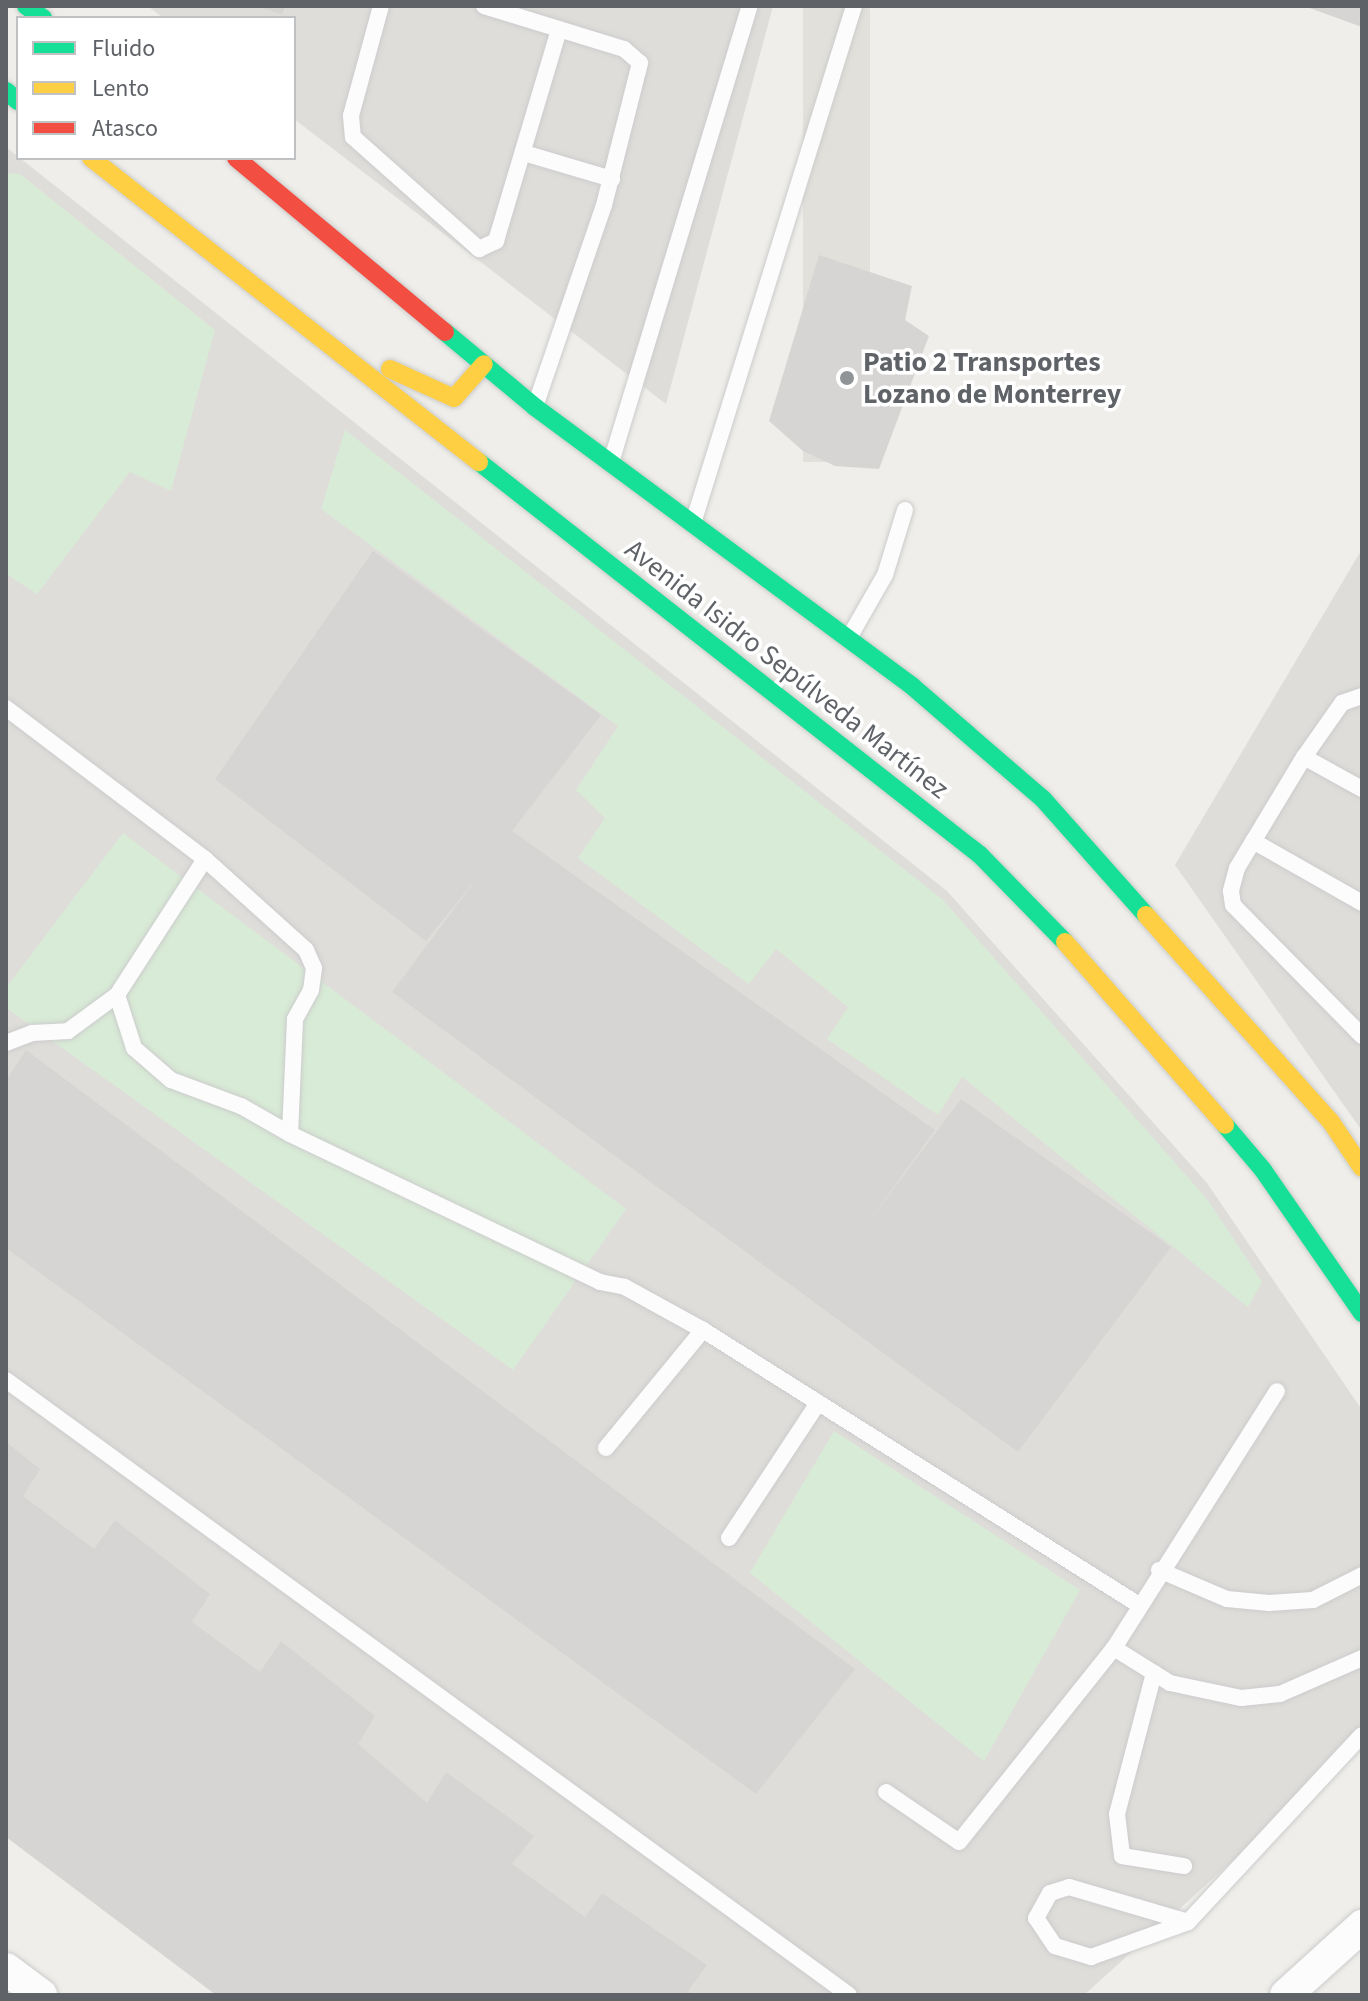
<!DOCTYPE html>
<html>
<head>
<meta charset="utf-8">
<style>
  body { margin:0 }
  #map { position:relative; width:1368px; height:2001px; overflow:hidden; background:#efeeea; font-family:"Source Sans 3",sans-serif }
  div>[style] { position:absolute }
  .industrial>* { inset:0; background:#dfddda }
  .education>* { inset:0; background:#e2e0da; transform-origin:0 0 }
  .green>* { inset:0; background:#d8ebd6 }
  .building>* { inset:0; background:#d6d5d3 }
  .roads { filter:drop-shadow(0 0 2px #cbcccc) drop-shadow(0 0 2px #cbcccc) }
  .lane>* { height:16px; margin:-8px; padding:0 8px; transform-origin:8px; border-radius:8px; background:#fdfcfc }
  .street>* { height:32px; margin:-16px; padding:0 16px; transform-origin:16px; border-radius:16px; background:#fdfcfc }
  .fast>* { height:18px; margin:-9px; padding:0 9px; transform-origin:9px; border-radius:9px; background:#16e098 }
  .slow>* { height:18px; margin:-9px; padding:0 9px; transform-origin:9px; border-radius:9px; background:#ffcf43 }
  .jam>* { height:18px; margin:-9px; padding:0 9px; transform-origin:9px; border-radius:9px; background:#f24e42 }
  .dots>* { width:22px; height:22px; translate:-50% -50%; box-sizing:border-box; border:4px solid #fff; border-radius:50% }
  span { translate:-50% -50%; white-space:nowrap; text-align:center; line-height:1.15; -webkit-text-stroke:7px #fff; paint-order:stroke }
  .poi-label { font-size:28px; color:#5f6368; font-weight:700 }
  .left { translate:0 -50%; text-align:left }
  .street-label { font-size:28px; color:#5f6368 }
  .frame { position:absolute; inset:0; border:8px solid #5f6368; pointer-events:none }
  .legend { position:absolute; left:16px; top:16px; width:280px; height:144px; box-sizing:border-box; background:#fff; border:2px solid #bfc1c3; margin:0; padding:10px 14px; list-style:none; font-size:24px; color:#5f6368 }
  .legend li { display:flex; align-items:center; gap:16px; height:40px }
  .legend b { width:40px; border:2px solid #bfc1c3 }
</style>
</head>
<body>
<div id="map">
  <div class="industrial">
    <div style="clip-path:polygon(148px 6px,773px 6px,666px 404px,294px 119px,294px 18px,163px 18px)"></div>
    <div style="clip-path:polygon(6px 147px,947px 891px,1207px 1183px,1362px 1410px,1362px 1744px,1084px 1995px,228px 1995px,6px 1831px)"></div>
    <div style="clip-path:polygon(1362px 549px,1362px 1131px,1175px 865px)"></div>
  </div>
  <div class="education">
    <div style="left:803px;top:6px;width:67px;height:456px"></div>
  </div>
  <div class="green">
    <div style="clip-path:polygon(6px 173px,20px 174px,215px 330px,171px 491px,130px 472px,37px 594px,6px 574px)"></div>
    <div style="clip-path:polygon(345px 430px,943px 900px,1207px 1199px,1262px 1282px,1248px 1307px,962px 1077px,938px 1115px,827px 1039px,848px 1007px,776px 949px,749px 984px,578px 858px,605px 818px,576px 790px,618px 726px,321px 509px)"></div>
    <div style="clip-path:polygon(123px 833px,626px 1209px,513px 1370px,6px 1008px,6px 988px)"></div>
    <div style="clip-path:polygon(834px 1431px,1080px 1590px,984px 1761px,750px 1573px)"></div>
  </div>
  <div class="building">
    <div style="clip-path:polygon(258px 6px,285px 6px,282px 15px)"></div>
    <div style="clip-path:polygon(1304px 6px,1362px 6px,1362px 27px)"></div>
    <div style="clip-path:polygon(819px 255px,912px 286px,905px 320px,929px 336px,879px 469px,835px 466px,803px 451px,769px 421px)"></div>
    <div style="clip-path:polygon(373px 551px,601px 715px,512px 831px,935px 1130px,862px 1231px,961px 1099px,1171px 1247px,1018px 1452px,392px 992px,480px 874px,426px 941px,215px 779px)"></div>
    <div style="clip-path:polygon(26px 1050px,855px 1669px,756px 1794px,6px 1248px,6px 1080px)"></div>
    <div style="clip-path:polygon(6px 1442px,40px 1469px,23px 1496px,94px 1549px,115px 1520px,210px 1594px,192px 1622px,260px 1672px,281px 1641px,375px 1716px,358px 1744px,427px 1803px,446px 1772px,534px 1836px,512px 1864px,585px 1917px,602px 1893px,707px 1965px,688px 1991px,693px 1995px,216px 1995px,6px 1837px)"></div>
  </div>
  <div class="roads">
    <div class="lane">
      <div style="left:381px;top:6px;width:114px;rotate:105.3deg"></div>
      <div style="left:351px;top:116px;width:21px;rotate:85deg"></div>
      <div style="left:353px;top:137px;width:169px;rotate:41.6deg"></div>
      <div style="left:479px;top:249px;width:19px;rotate:-25deg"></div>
      <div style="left:496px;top:241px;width:221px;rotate:-73.4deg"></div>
      <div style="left:484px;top:6px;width:146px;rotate:17.1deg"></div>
      <div style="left:624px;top:49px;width:21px;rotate:41deg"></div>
      <div style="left:640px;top:63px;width:146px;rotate:104.2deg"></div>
      <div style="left:604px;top:205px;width:210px;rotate:108.9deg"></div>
      <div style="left:524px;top:153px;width:92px;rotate:16.5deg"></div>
      <div style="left:612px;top:459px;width:474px;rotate:-73.1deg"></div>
      <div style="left:694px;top:520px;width:538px;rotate:-72.71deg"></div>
      <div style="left:850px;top:636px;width:70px;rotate:-60.2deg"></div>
      <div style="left:885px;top:575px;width:68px;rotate:-72.9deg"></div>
      <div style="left:1362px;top:696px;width:21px;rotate:161deg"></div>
      <div style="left:1342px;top:703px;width:66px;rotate:125.1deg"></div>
      <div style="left:1304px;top:757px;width:130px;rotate:121.1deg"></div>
      <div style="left:1237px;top:868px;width:24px;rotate:105deg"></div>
      <div style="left:1231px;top:891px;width:14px;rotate:82deg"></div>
      <div style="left:1233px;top:905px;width:184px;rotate:45.4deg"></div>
      <div style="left:6px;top:708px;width:250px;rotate:37.2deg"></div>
      <div style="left:1304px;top:757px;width:66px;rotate:28.9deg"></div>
      <div style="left:1253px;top:841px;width:125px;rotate:29.6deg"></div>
      <div style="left:6px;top:1043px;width:28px;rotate:-21deg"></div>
      <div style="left:32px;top:1033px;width:36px;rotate:-3deg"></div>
      <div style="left:68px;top:1031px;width:61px;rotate:-36.3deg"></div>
      <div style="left:290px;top:1134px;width:115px;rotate:-87.5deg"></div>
      <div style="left:295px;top:1019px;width:33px;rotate:-61deg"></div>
      <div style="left:311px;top:990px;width:22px;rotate:-82deg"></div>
      <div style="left:314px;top:968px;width:20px;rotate:-114deg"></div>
      <div style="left:306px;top:950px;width:136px;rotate:-138deg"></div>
      <div style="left:205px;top:859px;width:162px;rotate:122.9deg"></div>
      <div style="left:117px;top:995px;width:56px;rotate:72.2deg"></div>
      <div style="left:134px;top:1048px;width:49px;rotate:40.9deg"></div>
      <div style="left:171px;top:1080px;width:75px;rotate:20.4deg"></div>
      <div style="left:241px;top:1106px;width:56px;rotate:29.7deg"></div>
      <div style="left:290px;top:1134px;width:344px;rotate:25.5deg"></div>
      <div style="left:600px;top:1282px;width:25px;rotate:11deg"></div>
      <div style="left:625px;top:1287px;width:89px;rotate:28.9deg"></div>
      <div style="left:703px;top:1330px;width:515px;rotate:32.24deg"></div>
      <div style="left:6px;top:1380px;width:1043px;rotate:36.11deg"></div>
      <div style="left:606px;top:1448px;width:153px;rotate:-50.6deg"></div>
      <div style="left:729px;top:1538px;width:162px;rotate:-56.6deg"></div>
      <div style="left:1159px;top:1570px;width:74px;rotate:23.1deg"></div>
      <div style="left:1227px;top:1599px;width:42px;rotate:5.4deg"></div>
      <div style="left:1269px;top:1603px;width:44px;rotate:-3.9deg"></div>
      <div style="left:1313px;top:1600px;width:55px;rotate:-27deg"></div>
      <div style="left:1114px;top:1648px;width:66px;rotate:32deg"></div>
      <div style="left:1170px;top:1683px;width:73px;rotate:11.9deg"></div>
      <div style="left:1241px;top:1698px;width:39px;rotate:-6deg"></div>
      <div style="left:1280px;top:1694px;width:90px;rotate:-23.7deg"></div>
      <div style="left:1154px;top:1673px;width:146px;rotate:104.7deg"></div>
      <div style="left:1117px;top:1814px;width:42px;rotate:83.2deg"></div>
      <div style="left:1122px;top:1856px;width:63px;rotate:9.2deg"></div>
      <div style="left:886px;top:1792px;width:88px;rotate:34.4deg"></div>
      <div style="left:959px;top:1842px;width:248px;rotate:-51.4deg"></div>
      <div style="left:1114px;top:1648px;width:304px;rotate:-57.6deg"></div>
      <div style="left:1188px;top:1922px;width:124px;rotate:-163.6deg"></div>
      <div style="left:1069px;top:1887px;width:20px;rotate:162deg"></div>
      <div style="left:1050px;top:1893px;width:29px;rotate:119deg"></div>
      <div style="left:1036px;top:1918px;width:34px;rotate:56deg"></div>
      <div style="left:1055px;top:1946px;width:38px;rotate:17deg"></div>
      <div style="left:1091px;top:1957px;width:103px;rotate:-19.8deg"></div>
      <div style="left:1188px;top:1922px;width:255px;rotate:-47.1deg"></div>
    </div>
    <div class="street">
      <div style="left:6px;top:1969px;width:44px;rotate:36.6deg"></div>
      <div style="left:1286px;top:1995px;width:103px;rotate:-42.2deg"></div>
    </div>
    <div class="fast">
      <div style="left:26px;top:6px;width:21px;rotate:35deg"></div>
      <div style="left:6px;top:91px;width:16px;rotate:40deg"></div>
      <div style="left:445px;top:332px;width:117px;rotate:39.8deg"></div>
      <div style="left:535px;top:407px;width:469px;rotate:36.5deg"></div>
      <div style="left:912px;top:686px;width:173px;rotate:40.8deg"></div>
      <div style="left:1043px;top:799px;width:155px;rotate:48.4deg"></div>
      <div style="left:479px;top:462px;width:637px;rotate:38.11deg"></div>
      <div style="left:980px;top:855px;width:122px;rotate:45.7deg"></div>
      <div style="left:1225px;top:1125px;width:59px;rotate:49.8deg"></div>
      <div style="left:1263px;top:1170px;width:174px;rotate:55.3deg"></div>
    </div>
    <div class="slow">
      <div style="left:91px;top:158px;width:493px;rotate:38.1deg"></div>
      <div style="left:390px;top:369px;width:70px;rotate:24.4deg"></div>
      <div style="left:454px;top:398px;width:45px;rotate:-48.6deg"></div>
      <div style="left:1146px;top:915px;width:278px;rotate:48.2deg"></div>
      <div style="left:1331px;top:1122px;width:55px;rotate:56deg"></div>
      <div style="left:1065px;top:942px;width:243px;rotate:48.8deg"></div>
    </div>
    <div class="jam">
      <div style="left:236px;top:158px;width:272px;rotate:39.8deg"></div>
    </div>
  </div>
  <div class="dots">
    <div style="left:847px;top:378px;background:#919496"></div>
  </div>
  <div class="poi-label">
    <span class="left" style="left:863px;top:378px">Patio 2 Transportes<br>Lozano de Monterrey</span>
  </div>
  <div class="street-label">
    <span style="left:787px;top:669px;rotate:38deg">Avenida Isidro Sepúlveda Martínez</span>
  </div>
  <div class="frame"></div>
  <ul class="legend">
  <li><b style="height:10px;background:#16e098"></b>Fluido</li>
  <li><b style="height:10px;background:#ffcf43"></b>Lento</li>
  <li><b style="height:10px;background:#f24e42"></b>Atasco</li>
  </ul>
</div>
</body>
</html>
